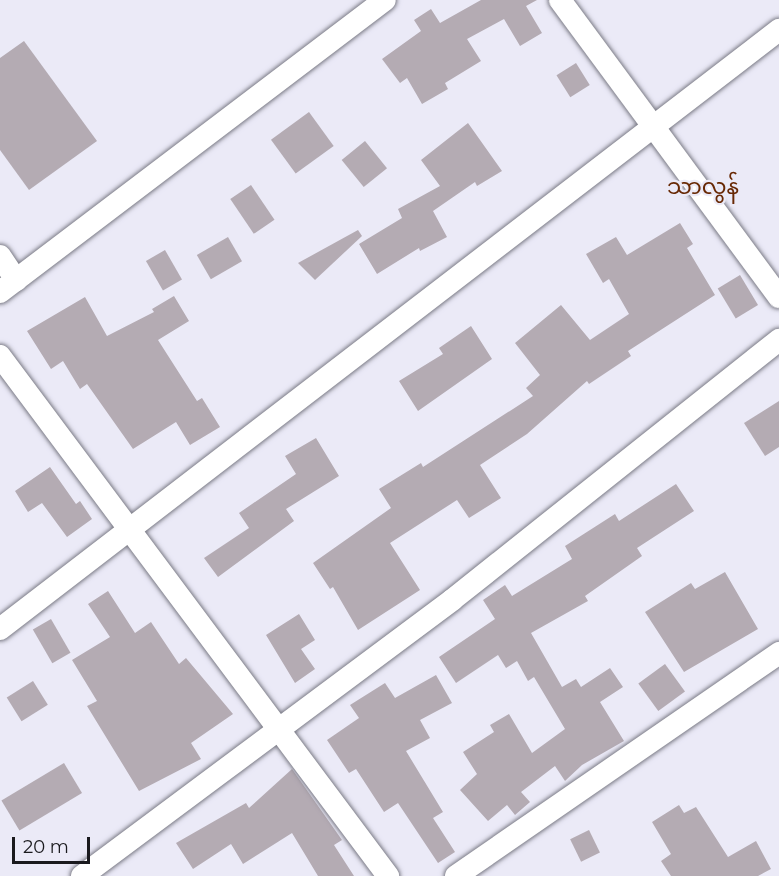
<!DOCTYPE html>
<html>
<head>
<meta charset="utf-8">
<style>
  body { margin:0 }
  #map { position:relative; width:779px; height:876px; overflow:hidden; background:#ebeaf7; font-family:Montserrat,"Noto Sans Myanmar",sans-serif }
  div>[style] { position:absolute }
  .building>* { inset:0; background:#b4abb3; transform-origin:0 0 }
  .roads { filter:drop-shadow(0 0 2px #7b7b86) drop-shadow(0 0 2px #7b7b86) }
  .minor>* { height:22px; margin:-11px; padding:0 11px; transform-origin:11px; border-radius:11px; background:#fff }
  span { translate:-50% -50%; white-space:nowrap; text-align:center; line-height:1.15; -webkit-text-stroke:4.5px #ebeaf7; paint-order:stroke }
  .quarter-label { font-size:22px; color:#682905 }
  .scale { position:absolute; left:12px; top:837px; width:78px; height:27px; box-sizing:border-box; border:3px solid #1a1a1e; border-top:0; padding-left:8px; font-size:18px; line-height:21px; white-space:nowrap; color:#1a1a1e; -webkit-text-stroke:4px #ebeaf7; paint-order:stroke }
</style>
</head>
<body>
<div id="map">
  <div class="building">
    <div style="clip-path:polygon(481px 0,537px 0,526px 6px,542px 33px,520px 46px,504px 19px,467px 39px,481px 61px,445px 83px,448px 89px,422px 104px,407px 78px,400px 83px,382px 59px,421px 31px,414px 20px,431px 9px,440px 23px)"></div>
    <div style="clip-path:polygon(24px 41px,97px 141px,29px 190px,0 150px,0 58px)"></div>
    <div style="left:576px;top:63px;width:26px;height:23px;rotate:58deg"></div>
    <div style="left:309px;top:112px;width:42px;height:47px;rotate:54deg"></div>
    <div style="clip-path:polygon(468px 123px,502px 171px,477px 186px,475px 182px,433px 211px,447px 237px,420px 251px,419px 248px,377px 274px,359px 244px,402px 218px,398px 209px,440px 186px,421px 160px)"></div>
    <div style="left:365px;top:141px;width:35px;height:30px;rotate:51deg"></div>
    <div style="left:251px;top:185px;width:42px;height:25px;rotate:56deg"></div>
    <div style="clip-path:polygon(680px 223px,693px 244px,687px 248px,715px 295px,628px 351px,631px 356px,589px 384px,587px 381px,527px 434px,480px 465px,501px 498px,469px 518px,457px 500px,390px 543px,420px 590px,358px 630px,333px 587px,330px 589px,313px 563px,391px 508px,379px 489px,421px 463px,423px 467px,533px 396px,526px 388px,540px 375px,515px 343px,561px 305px,590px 340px,629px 314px,609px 279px,603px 283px,586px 254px,616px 237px,627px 255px)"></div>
    <div style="clip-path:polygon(358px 230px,362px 236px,315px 280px,298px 263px)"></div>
    <div style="left:228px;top:237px;width:28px;height:36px;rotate:60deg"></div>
    <div style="left:165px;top:250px;width:34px;height:22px;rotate:60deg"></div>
    <div style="left:740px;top:275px;width:35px;height:26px;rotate:59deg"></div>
    <div style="clip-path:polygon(174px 296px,189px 321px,158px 340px,197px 401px,202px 398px,220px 427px,190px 445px,176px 422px,133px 449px,87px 384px,80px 389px,63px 361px,51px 369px,27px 331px,85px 297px,107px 336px,154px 312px,152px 309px)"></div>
    <div style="clip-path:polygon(471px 326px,492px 359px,418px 411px,399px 381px,443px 354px,439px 348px)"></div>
    <div style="clip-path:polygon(779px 401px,779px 447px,765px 456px,744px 423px)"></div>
    <div style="clip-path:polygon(316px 438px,339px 476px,286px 509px,294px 521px,218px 577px,204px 558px,249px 528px,239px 513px,296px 474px,285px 456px)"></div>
    <div style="clip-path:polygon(50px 467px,76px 504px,80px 501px,92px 519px,67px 537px,42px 503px,28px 512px,15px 491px)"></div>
    <div style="clip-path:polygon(676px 484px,694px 511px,637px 548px,642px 556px,585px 596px,588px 601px,531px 633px,562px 687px,576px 679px,581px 687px,610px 668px,623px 687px,600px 702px,624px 741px,582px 765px,565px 781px,555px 766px,521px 792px,530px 802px,515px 815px,507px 805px,488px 821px,460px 790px,477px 774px,463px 752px,494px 732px,490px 725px,509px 714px,532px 753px,565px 729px,534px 677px,528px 681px,517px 661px,506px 668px,498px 655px,456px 683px,439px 657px,495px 619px,483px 600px,505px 585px,512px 596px,572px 559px,565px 546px,615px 514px,619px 521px)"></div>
    <div style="clip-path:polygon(725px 572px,758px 629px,684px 672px,645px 612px,691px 583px,695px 589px)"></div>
    <div style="clip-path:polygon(108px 591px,135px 633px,151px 622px,179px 664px,186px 658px,233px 714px,191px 743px,201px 759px,139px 791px,87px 706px,97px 701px,72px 660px,110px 637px,88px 604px)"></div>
    <div style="clip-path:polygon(299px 614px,315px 640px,301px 649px,315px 669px,295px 683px,266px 635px)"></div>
    <div style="left:51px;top:619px;width:39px;height:21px;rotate:60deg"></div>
    <div style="left:665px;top:664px;width:34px;height:33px;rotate:54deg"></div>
    <div style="clip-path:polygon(436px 675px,452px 703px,420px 720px,430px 738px,406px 751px,443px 812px,433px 818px,455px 852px,438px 863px,398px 803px,384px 812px,356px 769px,349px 773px,327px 740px,359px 718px,350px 705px,385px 683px,395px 698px)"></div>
    <div style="left:33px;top:681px;width:28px;height:31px;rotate:58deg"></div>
    <div style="left:64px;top:763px;width:35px;height:73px;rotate:59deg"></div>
    <div style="clip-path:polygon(292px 769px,342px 840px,334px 845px,354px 876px,318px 876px,292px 833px,243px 864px,231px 844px,193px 869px,176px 843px,246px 803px,249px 808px)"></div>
    <div style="clip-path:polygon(679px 805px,684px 813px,696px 807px,728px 857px,756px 841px,771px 869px,758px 876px,671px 876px,661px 861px,671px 854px,652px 822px)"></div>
    <div style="left:589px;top:830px;width:25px;height:21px;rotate:64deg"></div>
  </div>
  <div class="roads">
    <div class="minor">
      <div style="left:560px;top:0;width:369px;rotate:53.6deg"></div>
      <div style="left:0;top:256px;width:29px;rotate:56deg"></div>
      <div style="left:0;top:292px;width:483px;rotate:-37.2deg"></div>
      <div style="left:0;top:356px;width:649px;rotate:53.27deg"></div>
      <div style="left:0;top:629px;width:983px;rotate:-37.56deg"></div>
      <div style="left:82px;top:876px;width:462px;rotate:-36.7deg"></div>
      <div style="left:452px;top:600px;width:418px;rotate:-38.5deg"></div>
      <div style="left:456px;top:876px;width:393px;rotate:-34.6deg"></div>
    </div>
  </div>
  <div class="quarter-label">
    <span style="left:703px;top:187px">သာလွန်</span>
  </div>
  <div class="scale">20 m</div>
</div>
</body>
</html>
